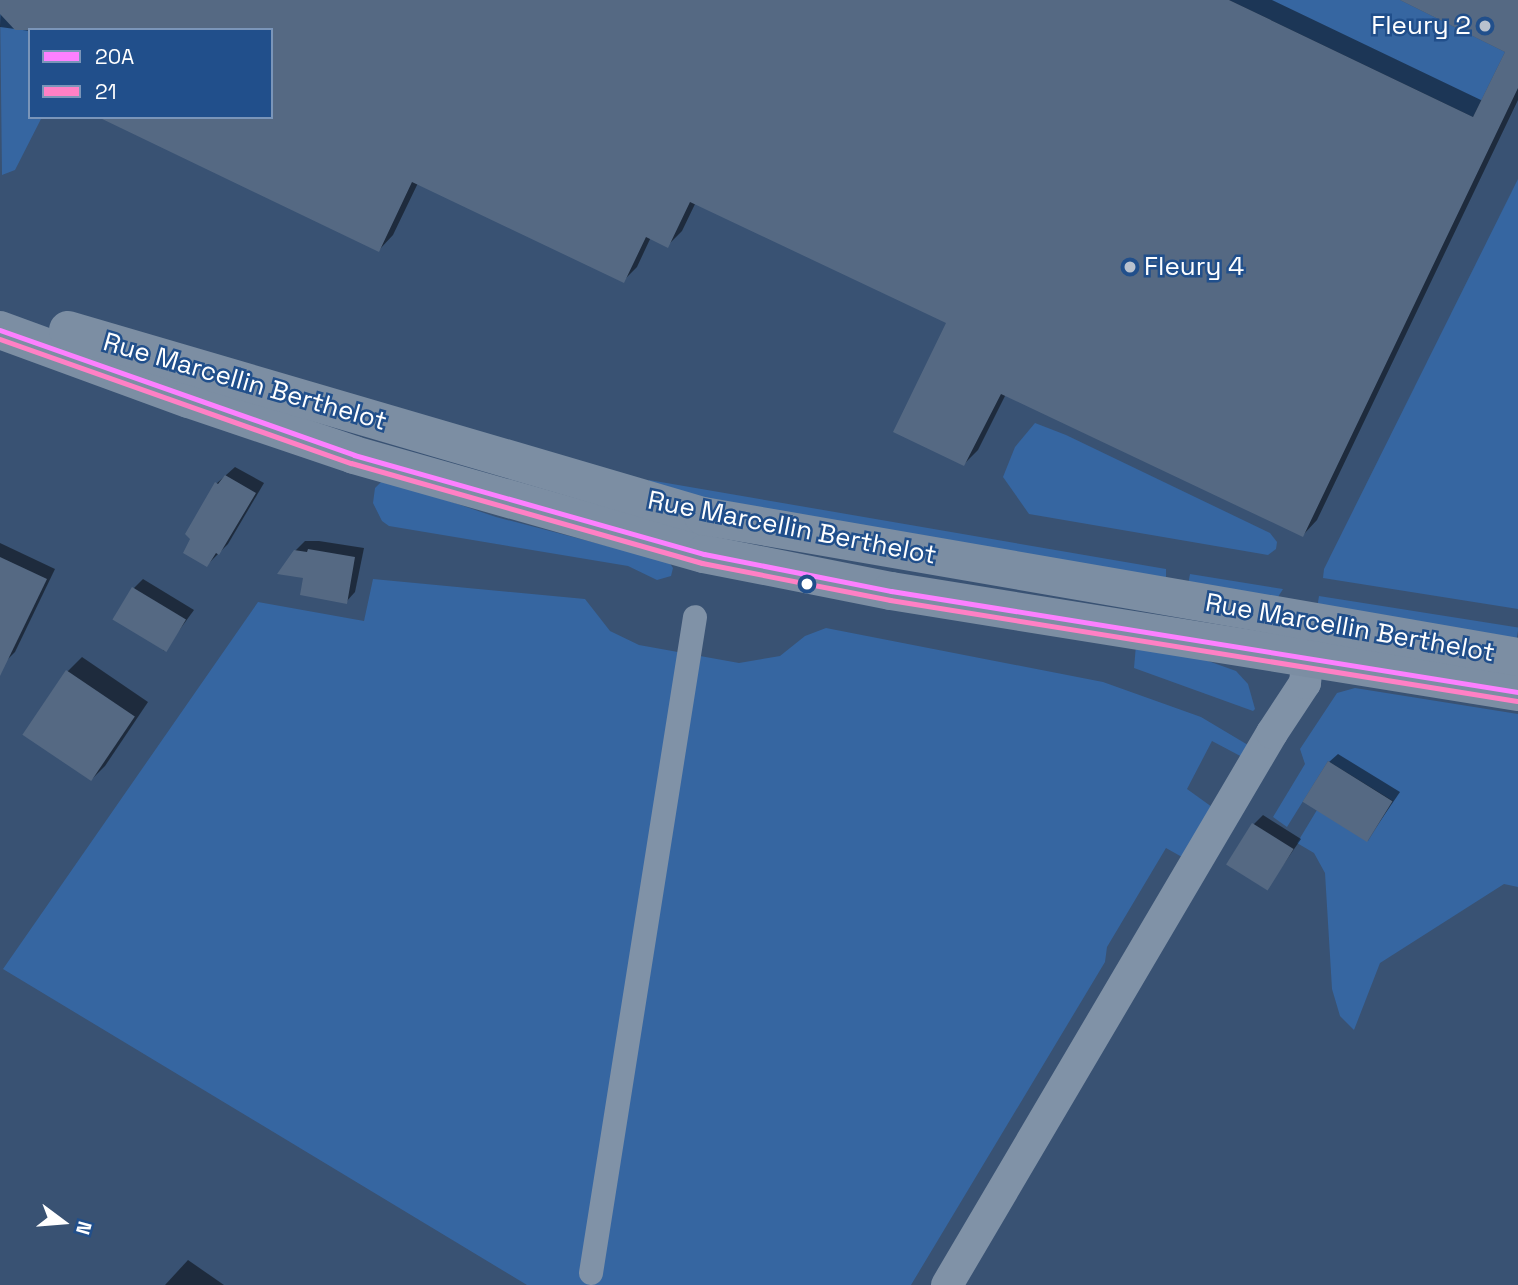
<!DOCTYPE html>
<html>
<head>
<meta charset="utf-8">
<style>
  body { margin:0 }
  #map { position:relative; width:1518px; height:1285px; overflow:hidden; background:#395273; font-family:"Space Grotesk",sans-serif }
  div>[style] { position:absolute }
  .green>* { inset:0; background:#3666a1; transform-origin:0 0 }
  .shadow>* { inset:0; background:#0007 }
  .building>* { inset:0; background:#556983; transform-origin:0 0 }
  .pedestrian>* { height:24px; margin:-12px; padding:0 12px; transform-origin:12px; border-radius:12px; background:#8092a7 }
  .minor>* { height:32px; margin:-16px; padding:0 16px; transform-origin:16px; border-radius:16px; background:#8092a7 }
  .secondary>* { height:38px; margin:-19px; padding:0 19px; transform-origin:19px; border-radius:19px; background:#7c8ea3 }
  .bus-1>* { height:5px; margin:-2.5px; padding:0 2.5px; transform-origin:2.5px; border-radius:2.5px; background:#fd80ff }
  .bus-2>* { height:5px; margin:-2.5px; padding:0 2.5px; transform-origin:2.5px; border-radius:2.5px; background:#ff80c5 }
  .dots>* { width:19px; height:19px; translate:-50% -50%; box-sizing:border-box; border:4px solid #214f8b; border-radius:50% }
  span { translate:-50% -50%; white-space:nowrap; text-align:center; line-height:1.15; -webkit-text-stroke:5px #214f8b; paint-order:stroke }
  .poi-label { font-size:26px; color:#fff }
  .right { translate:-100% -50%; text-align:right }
  .left { translate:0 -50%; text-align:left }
  .street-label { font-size:26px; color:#fff }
  .legend { position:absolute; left:28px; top:28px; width:245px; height:91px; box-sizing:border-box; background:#214f8b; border:2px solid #7a95b9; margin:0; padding:9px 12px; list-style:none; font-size:21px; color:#fff }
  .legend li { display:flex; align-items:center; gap:14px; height:35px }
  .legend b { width:35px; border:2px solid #7a95b9 }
  .north { position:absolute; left:28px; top:1187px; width:70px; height:70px; -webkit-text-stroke:5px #214f8b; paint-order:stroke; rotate:106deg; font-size:19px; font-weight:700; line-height:28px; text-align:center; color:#fff }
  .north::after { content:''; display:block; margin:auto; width:24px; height:32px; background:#fff; clip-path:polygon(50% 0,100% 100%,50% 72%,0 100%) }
</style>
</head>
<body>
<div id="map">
  <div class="green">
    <div style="clip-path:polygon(0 0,30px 30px,30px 117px,42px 117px,15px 170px,2px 175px)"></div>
    <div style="clip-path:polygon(1229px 0,1400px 0,1505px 52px,1473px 117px)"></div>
    <div style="clip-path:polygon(1518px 179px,1518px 609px,1323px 578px,1324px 569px)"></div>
    <div style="clip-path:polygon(1035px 423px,1066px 435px,1270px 533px,1277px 542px,1276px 549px,1268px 555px,1029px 514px,1003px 477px,1015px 447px)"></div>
    <div style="clip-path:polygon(384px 479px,496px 517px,669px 562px,673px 568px,671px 576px,657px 580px,628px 566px,389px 526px,382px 521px,373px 503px,375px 488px)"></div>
    <div style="clip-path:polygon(649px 480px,1166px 569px,1166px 586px,647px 490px)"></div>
    <div style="clip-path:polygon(1190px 574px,1283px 589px,1273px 605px,1187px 590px)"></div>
    <div style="clip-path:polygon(373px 579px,585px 599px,610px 631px,639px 645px,739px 663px,780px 656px,805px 636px,826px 628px,1103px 682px,1201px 717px,1253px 748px,1246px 759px,1212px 741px,1187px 789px,1212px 807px,1182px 857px,1166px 848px,1107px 947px,1105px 962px,911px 1285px,527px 1285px,3px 969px,258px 602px,364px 621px)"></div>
    <div style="left:1319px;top:596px;width:202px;height:15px;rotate:9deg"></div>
    <div style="clip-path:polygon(1136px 645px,1186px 653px,1236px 671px,1248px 684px,1255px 709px,1253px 711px,1134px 668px)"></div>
    <div style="clip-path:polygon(1355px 688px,1518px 714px,1518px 887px,1504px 884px,1380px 963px,1354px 1030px,1340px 1016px,1332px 989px,1325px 873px,1314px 853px,1297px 843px,1317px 810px,1368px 841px,1393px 801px,1328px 761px,1287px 827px,1273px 817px,1305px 764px,1300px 749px,1337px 693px)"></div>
  </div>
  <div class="shadow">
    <div style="clip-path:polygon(1px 0,1272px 0,1483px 101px,1507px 51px,1404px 0,1518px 0,1518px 100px,1317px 520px,1303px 535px,1006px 394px,978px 450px,964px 464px,949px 322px,696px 202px,682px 231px,668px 245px,651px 237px,637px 267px,623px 281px,418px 183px,393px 235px,379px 250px,271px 117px,271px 30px,30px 31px,0 27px)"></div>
    <div style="clip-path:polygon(235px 467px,264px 483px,228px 544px,207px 565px,216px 484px)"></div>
    <div style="clip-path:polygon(305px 541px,319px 541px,364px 548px,355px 592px,346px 602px,305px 577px,295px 551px)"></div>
    <div style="clip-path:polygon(0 543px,55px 569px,15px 652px,6px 661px,0 658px)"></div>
    <div style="clip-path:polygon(143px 579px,194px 610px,164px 651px,134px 588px)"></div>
    <div style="clip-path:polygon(82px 657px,148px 702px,105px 766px,91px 780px,25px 734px,68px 671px)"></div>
    <div style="clip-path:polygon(1338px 754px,1400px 792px,1368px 839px,1329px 762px)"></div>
    <div style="clip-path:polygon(1263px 815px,1301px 839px,1268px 887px,1253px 825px)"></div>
    <div style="clip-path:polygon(188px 1260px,224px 1285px,165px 1285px)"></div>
  </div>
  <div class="building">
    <div style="clip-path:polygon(0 0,1229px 0,1473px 117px,1505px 52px,1400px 0,1518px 0,1518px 88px,1303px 537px,1001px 394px,964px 466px,893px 432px,946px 323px,690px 202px,668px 248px,646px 237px,624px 283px,412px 182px,379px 252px,98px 117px,271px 117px,271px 30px,15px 30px,0 14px)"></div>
    <div style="clip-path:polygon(225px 475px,256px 493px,219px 555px,216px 553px,207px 567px,183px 553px,190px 539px,185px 534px,215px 482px,218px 484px)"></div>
    <div style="clip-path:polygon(308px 549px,355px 557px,347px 604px,300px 595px,303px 578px,277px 574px,294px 550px,307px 552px)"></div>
    <div style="clip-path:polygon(0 557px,47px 579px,0 676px)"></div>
    <div style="left:132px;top:587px;width:63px;height:38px;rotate:31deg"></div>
    <div style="left:66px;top:670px;width:83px;height:78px;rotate:34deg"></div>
    <div style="left:1328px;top:761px;width:76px;height:48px;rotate:32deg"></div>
    <div style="left:1252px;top:823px;width:49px;height:49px;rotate:32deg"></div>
  </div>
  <div class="pedestrian">
    <div style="left:591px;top:1273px;width:664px;rotate:-80.99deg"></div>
  </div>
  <div class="minor">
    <div style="left:947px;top:1285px;width:641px;rotate:-59.51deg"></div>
    <div style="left:1272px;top:733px;width:60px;rotate:-56.6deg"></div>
    <div style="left:1305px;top:683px;width:27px;rotate:-84deg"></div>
  </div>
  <div class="secondary">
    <div style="left:0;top:330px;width:201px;rotate:20.1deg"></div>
    <div style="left:189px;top:399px;width:174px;rotate:18.7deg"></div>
    <div style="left:354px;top:455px;width:364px;rotate:15.8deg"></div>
    <div style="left:704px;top:554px;width:191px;rotate:11.2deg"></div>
    <div style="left:891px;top:591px;width:635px;rotate:9.15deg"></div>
    <div style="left:68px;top:330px;width:662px;rotate:16.33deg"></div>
    <div style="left:703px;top:516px;width:827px;rotate:9.82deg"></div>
  </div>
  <div class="bus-1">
    <div style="left:0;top:330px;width:375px;rotate:19.4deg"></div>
    <div style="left:354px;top:455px;width:364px;rotate:15.8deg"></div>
    <div style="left:704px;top:554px;width:191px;rotate:11.2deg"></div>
    <div style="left:891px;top:591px;width:635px;rotate:9.15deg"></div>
  </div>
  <div class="bus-2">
    <div style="left:0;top:339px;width:372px;rotate:19.5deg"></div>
    <div style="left:351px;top:463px;width:365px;rotate:15.9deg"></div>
    <div style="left:702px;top:563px;width:192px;rotate:11.1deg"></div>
    <div style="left:890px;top:600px;width:635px;rotate:9.15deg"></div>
  </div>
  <div class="dots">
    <div style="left:1485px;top:26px;background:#bac2ce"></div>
    <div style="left:1130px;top:267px;background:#bac2ce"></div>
    <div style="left:807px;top:584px;background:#fff"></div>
  </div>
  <div class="poi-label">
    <span class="right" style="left:1471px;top:26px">Fleury 2</span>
    <span class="left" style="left:1144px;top:267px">Fleury 4</span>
  </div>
  <div class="street-label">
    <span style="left:245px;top:382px;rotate:16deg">Rue Marcellin Berthelot</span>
    <span style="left:792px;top:528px;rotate:11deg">Rue Marcellin Berthelot</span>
    <span style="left:1350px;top:628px;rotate:10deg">Rue Marcellin Berthelot</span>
  </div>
  <ul class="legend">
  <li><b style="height:9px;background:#fd80ff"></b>20A</li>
  <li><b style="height:9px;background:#ff80c5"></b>21</li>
  </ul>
  <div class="north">N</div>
</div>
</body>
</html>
